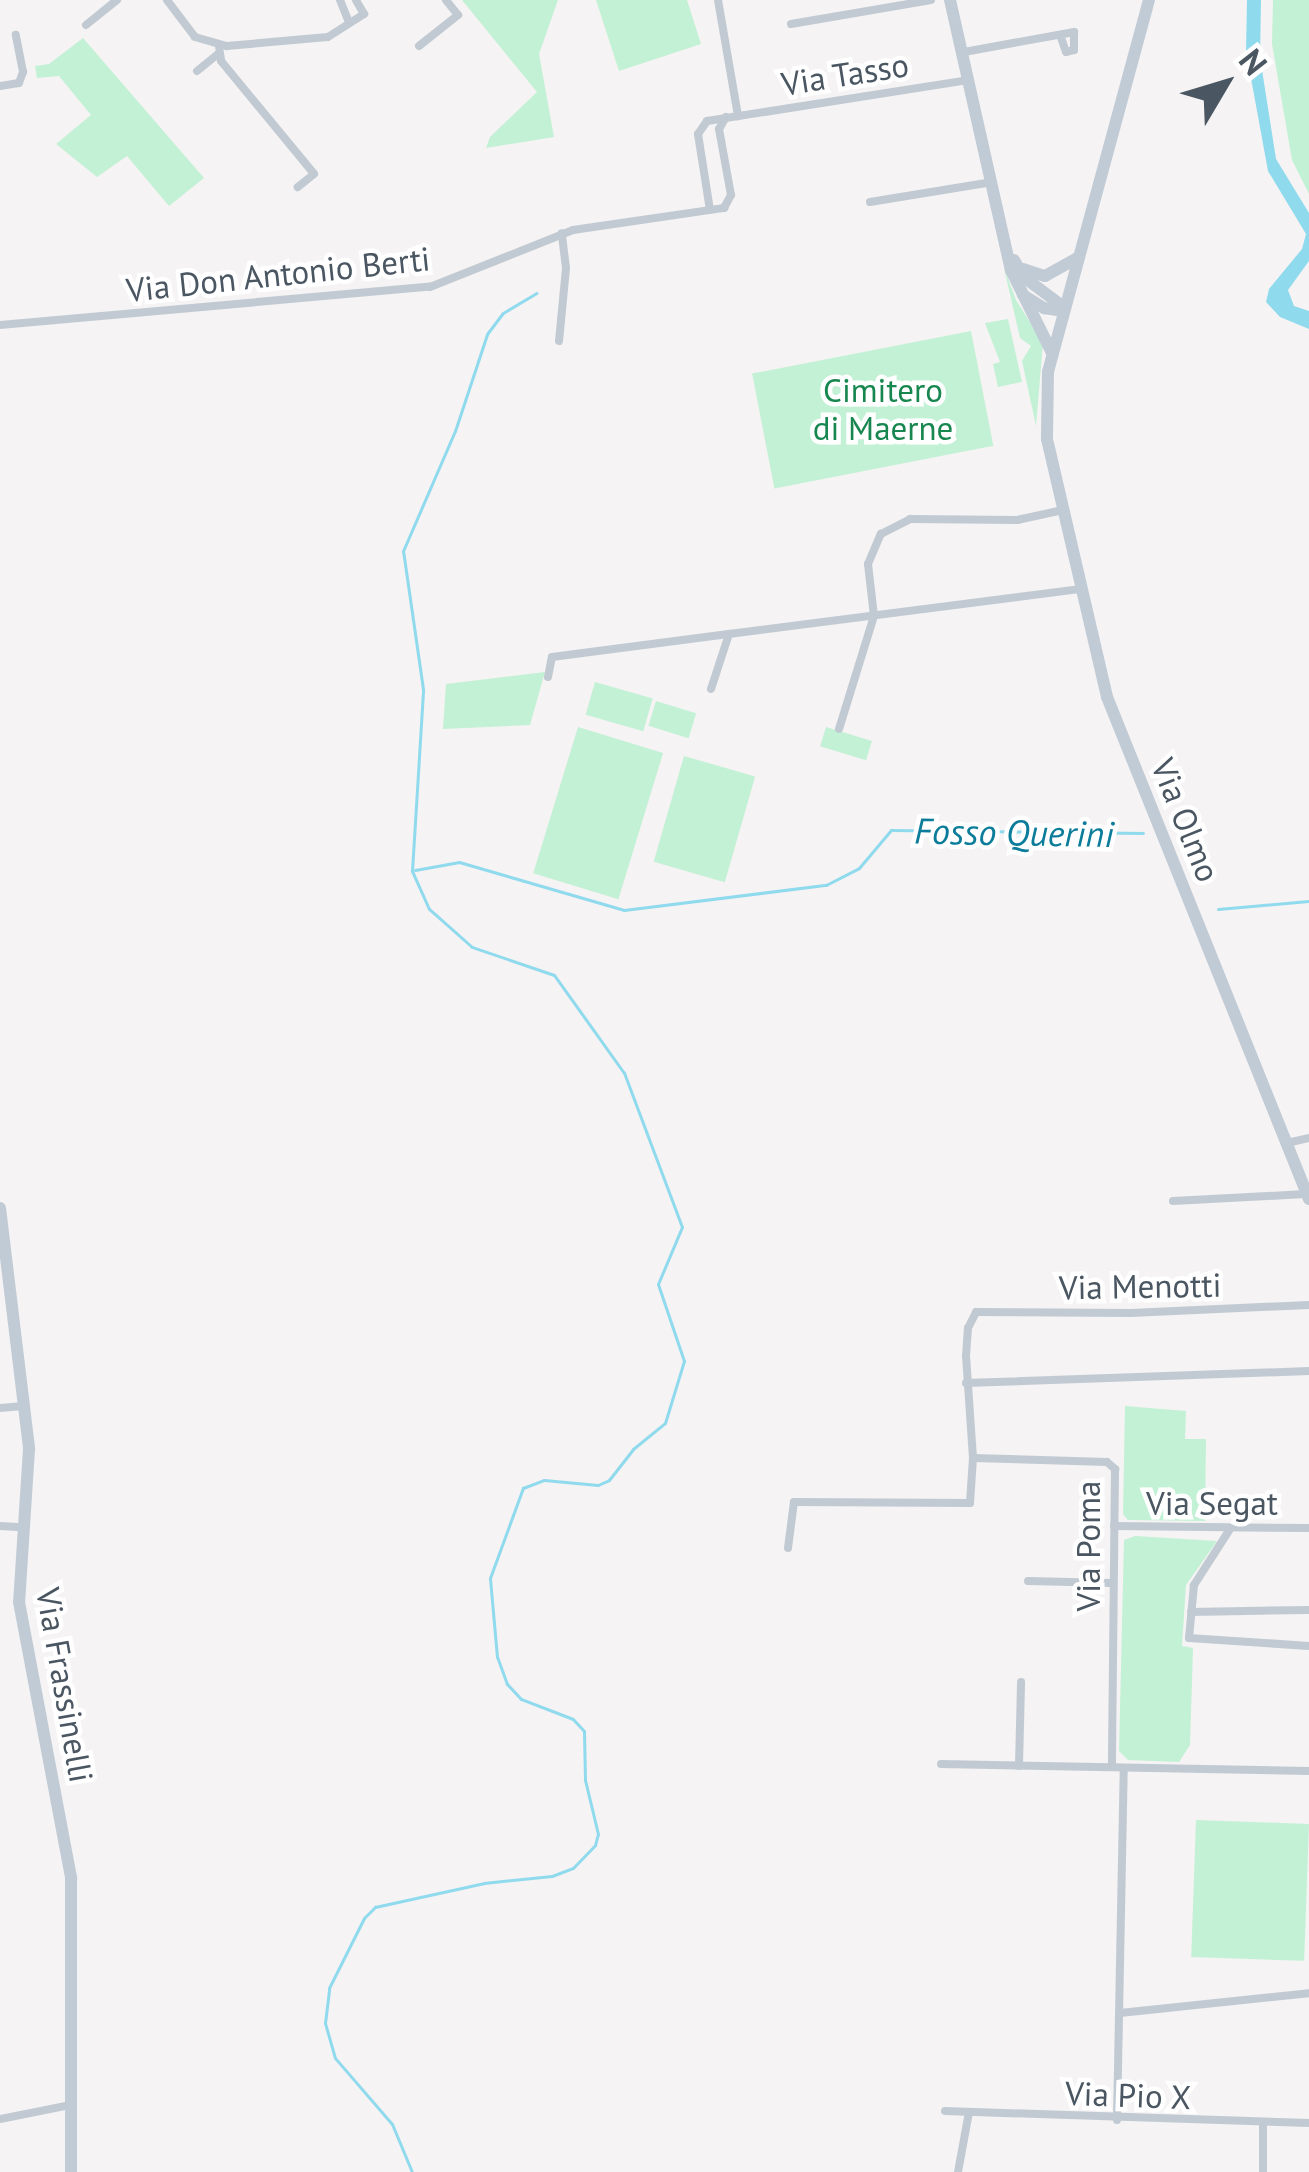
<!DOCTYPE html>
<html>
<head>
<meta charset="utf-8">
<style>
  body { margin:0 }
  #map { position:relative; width:1309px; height:2172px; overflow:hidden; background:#f5f3f3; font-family:"PT Sans",sans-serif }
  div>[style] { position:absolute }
  .green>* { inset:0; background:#c3f1d5; transform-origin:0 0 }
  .water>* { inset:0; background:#90daee }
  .stream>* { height:3px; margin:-1.5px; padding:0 1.5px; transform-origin:1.5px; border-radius:1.5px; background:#90daee }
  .street>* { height:8px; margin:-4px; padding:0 4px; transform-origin:4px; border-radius:4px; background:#c1cad2 }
  .secondary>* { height:12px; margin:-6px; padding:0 6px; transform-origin:6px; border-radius:6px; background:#c1cbd6 }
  span { translate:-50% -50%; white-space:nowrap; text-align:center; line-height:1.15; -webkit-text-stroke:9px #fff; paint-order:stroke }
  .street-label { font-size:33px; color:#4a5661 }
  .park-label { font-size:33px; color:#17864f }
  .water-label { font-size:36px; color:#0c7c9b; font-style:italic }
  .north { position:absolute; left:1165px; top:24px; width:120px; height:120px; -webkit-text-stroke:9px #fff; paint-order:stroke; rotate:52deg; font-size:33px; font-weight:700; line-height:48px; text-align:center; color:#4a5661 }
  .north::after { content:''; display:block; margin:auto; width:42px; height:54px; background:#4a5661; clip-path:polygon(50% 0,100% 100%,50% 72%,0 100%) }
</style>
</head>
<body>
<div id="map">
  <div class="green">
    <div style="clip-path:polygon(462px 0,558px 0,539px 54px,554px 137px,486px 148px,490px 137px,537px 92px)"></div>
    <div style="clip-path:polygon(596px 0,687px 0,701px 44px,619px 71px)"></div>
    <div style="clip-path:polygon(1273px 0,1309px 0,1309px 194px,1292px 160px,1272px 44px)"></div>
    <div style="clip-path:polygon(83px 38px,204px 178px,169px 206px,127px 156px,97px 177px,56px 144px,91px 115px,59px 76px,37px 78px,35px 66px,49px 64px)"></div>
    <div style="clip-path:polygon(1004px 268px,1016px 300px,1043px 343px,1036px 426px,1022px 361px,1031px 346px,1020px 338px)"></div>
    <div style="clip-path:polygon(1008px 319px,1022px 382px,998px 387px,993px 364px,1000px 362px,985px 323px)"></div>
    <div style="left:971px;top:331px;width:117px;height:223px;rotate:79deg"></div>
    <div style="clip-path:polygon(545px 672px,530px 725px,443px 729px,446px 684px)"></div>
    <div style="left:595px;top:682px;width:60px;height:34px;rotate:16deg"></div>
    <div style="left:656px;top:701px;width:42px;height:26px;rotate:17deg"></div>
    <div style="left:578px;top:727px;width:89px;height:153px;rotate:17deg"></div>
    <div style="left:826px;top:727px;width:48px;height:20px;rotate:17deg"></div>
    <div style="left:684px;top:756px;width:74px;height:110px;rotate:16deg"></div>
    <div style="clip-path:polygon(1125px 1406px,1186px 1411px,1185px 1439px,1206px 1439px,1205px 1521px,1128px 1520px,1123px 1514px)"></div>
    <div style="clip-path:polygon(1135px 1536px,1217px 1541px,1186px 1585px,1182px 1646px,1193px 1648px,1190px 1745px,1179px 1762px,1128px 1760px,1119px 1751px,1124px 1540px)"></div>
    <div style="left:1196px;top:1820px;width:113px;height:137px;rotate:2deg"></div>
  </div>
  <div class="water">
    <div style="clip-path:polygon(1247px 0,1261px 0,1260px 57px,1276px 159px,1309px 213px,1309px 261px,1288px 290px,1294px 306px,1309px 311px,1309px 329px,1280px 317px,1266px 302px,1269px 289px,1302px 249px,1306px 234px,1268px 171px,1246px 51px)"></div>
  </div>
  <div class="stream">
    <div style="left:415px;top:870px;width:45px;rotate:-10.3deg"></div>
    <div style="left:459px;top:862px;width:172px;rotate:16.2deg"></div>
    <div style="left:624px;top:910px;width:204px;rotate:-7.1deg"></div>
    <div style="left:826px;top:885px;width:37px;rotate:-27deg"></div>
    <div style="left:859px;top:868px;width:50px;rotate:-49.9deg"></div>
    <div style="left:891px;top:830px;width:252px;rotate:0.7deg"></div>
    <div style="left:1218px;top:909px;width:91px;rotate:-5deg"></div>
    <div style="left:412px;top:2172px;width:52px;rotate:-112.6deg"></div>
    <div style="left:392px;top:2124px;width:87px;rotate:-130.8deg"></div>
    <div style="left:335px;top:2058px;width:36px;rotate:-106deg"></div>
    <div style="left:325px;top:2023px;width:35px;rotate:-83deg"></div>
    <div style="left:329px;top:1988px;width:78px;rotate:-63.4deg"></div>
    <div style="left:364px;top:1918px;width:16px;rotate:-45deg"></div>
    <div style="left:375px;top:1907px;width:112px;rotate:-12.4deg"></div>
    <div style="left:484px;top:1883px;width:68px;rotate:-5.9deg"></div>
    <div style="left:552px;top:1876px;width:22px;rotate:-21deg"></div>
    <div style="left:573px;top:1868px;width:32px;rotate:-46deg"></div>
    <div style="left:595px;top:1845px;width:11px;rotate:-75deg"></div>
    <div style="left:598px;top:1834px;width:56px;rotate:-103.5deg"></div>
    <div style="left:585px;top:1780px;width:49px;rotate:-91.2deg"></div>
    <div style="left:584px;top:1731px;width:16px;rotate:-133deg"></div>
    <div style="left:573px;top:1719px;width:56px;rotate:-159deg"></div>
    <div style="left:521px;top:1699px;width:21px;rotate:-133deg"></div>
    <div style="left:507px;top:1684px;width:29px;rotate:-110deg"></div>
    <div style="left:497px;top:1657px;width:79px;rotate:-95.1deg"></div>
    <div style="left:490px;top:1578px;width:96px;rotate:-69.9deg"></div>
    <div style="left:523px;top:1488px;width:22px;rotate:-21deg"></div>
    <div style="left:544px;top:1480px;width:54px;rotate:5.3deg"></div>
    <div style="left:598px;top:1485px;width:12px;rotate:-24deg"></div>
    <div style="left:609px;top:1480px;width:39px;rotate:-52deg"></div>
    <div style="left:633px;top:1449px;width:41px;rotate:-39.1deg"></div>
    <div style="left:665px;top:1423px;width:65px;rotate:-73deg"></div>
    <div style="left:684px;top:1361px;width:81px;rotate:-108.7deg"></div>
    <div style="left:658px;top:1284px;width:62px;rotate:-67.2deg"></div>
    <div style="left:682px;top:1227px;width:165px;rotate:-110.6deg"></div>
    <div style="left:624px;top:1073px;width:120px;rotate:-125.5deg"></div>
    <div style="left:554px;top:975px;width:87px;rotate:-161.1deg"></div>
    <div style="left:472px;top:947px;width:57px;rotate:-138.5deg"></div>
    <div style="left:429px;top:909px;width:42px;rotate:-114.1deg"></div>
    <div style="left:412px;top:871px;width:182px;rotate:-86.5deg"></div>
    <div style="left:423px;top:689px;width:139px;rotate:-98.2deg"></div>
    <div style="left:403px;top:551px;width:131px;rotate:-66.6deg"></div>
    <div style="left:455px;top:431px;width:102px;rotate:-71.7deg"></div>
    <div style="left:487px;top:334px;width:26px;rotate:-53deg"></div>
    <div style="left:503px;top:313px;width:39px;rotate:-31deg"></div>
  </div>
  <div class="street">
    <div style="left:167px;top:0;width:46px;rotate:52.9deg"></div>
    <div style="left:195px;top:37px;width:33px;rotate:16deg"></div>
    <div style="left:227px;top:46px;width:101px;rotate:-5.1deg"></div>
    <div style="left:328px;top:37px;width:43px;rotate:-32.6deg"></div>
    <div style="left:364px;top:14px;width:16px;rotate:-120deg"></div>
    <div style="left:340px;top:0;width:22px;rotate:68deg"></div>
    <div style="left:718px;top:0;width:118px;rotate:80.2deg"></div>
    <div style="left:791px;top:24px;width:142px;rotate:-9.7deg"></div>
    <div style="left:86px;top:25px;width:40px;rotate:-39deg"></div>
    <div style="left:219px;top:46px;width:15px;rotate:82deg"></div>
    <div style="left:221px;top:61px;width:146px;rotate:50.5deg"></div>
    <div style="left:314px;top:174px;width:21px;rotate:141deg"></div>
    <div style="left:419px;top:46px;width:50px;rotate:-38.5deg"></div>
    <div style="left:458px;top:15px;width:19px;rotate:-129deg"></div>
    <div style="left:964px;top:52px;width:112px;rotate:-10.3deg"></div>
    <div style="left:1074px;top:32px;width:18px;rotate:90deg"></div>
    <div style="left:1074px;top:50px;width:8px;rotate:166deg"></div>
    <div style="left:1066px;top:52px;width:18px;rotate:-109deg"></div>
    <div style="left:197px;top:71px;width:27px;rotate:-39deg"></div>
    <div style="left:0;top:86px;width:19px;rotate:-9deg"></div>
    <div style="left:19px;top:83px;width:12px;rotate:-70deg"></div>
    <div style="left:23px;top:72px;width:38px;rotate:-101deg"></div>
    <div style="left:870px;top:202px;width:124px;rotate:-9.3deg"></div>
    <div style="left:710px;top:210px;width:77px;rotate:-99deg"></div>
    <div style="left:698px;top:134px;width:16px;rotate:-55deg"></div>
    <div style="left:707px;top:121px;width:264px;rotate:-8.9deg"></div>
    <div style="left:0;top:325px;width:432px;rotate:-5.1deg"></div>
    <div style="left:430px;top:287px;width:154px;rotate:-21.7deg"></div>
    <div style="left:573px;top:230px;width:153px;rotate:-8.3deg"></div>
    <div style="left:724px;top:208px;width:15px;rotate:-62deg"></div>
    <div style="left:731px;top:195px;width:67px;rotate:-100.3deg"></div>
    <div style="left:719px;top:129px;width:14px;rotate:-60deg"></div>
    <div style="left:559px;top:341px;width:73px;rotate:-84.5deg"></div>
    <div style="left:566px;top:268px;width:35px;rotate:-97deg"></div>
    <div style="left:548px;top:677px;width:20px;rotate:-79deg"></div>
    <div style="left:552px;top:657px;width:178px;rotate:-7.4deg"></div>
    <div style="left:711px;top:689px;width:58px;rotate:-71.9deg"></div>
    <div style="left:729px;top:634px;width:355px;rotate:-7.3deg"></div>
    <div style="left:839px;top:729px;width:118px;rotate:-72.8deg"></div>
    <div style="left:874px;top:616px;width:52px;rotate:-96.6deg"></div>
    <div style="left:868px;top:564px;width:33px;rotate:-67deg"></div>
    <div style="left:881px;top:534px;width:33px;rotate:-27deg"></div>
    <div style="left:910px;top:519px;width:107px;rotate:0.5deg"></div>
    <div style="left:1017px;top:520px;width:47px;rotate:-12.3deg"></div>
    <div style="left:1287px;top:1143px;width:23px;rotate:-13deg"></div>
    <div style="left:1173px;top:1201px;width:132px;rotate:-3deg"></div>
    <div style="left:966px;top:1383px;width:343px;rotate:-2deg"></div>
    <div style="left:0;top:1408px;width:23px;rotate:-5deg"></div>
    <div style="left:973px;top:1458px;width:134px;rotate:1.7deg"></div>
    <div style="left:1107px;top:1462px;width:11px;rotate:41deg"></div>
    <div style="left:1115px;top:1469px;width:298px;rotate:90.6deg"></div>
    <div style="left:0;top:1526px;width:22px;rotate:3deg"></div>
    <div style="left:1114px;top:1526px;width:195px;rotate:0.6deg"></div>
    <div style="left:1230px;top:1529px;width:67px;rotate:122.7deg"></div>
    <div style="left:1194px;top:1585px;width:53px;rotate:95.4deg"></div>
    <div style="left:1189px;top:1638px;width:120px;rotate:3.8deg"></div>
    <div style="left:788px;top:1548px;width:46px;rotate:-82.6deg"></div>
    <div style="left:794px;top:1502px;width:176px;rotate:0.3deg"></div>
    <div style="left:970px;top:1503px;width:45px;rotate:-86.2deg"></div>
    <div style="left:973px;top:1458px;width:102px;rotate:-93.9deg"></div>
    <div style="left:966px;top:1356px;width:28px;rotate:-86deg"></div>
    <div style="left:968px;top:1328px;width:18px;rotate:-63deg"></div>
    <div style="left:976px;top:1312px;width:155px;rotate:0.4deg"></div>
    <div style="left:1131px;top:1313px;width:178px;rotate:-2.6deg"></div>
    <div style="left:1028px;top:1581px;width:84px;rotate:1.4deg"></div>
    <div style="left:1191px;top:1612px;width:118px;rotate:-1deg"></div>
    <div style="left:941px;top:1764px;width:368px;rotate:1.1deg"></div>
    <div style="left:1019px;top:1766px;width:84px;rotate:-88.6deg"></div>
    <div style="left:1120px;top:2013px;width:190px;rotate:-6deg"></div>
    <div style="left:945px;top:2111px;width:364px;rotate:1.9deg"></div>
    <div style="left:0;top:2119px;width:71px;rotate:-11.3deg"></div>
    <div style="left:1117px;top:2120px;width:352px;rotate:-88.9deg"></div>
    <div style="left:958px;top:2172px;width:61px;rotate:-79.6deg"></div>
    <div style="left:1263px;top:2172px;width:49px;rotate:-90deg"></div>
  </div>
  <div class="secondary">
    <div style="left:950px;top:0;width:277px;rotate:77.3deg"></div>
    <div style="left:1011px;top:270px;width:93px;rotate:63.7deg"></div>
    <div style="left:1149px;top:0;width:385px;rotate:105.2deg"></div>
    <div style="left:1048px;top:372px;width:67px;rotate:90.9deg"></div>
    <div style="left:1047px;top:439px;width:265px;rotate:76.9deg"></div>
    <div style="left:1107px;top:697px;width:541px;rotate:68.08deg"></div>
    <div style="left:1014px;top:260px;width:21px;rotate:59deg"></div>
    <div style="left:1025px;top:278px;width:50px;rotate:36.9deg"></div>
    <div style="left:1023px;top:269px;width:23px;rotate:18deg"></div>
    <div style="left:1045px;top:276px;width:39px;rotate:-29deg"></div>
    <div style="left:1023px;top:295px;width:25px;rotate:32deg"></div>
    <div style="left:1044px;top:308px;width:20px;rotate:9deg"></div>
    <div style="left:0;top:1208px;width:243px;rotate:83.1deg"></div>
    <div style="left:29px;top:1449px;width:153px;rotate:93.7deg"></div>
    <div style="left:19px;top:1602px;width:281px;rotate:79.3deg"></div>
    <div style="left:71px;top:1878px;width:294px;rotate:90deg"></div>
  </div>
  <div class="street-label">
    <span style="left:845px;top:74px;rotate:-9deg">Via Tasso</span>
    <span style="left:278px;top:274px;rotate:-6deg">Via Don Antonio Berti</span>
    <span style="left:1186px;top:820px;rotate:68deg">Via Olmo</span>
    <span style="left:1140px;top:1286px;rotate:-1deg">Via Menotti</span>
    <span style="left:1212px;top:1503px">Via Segat</span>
    <span style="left:1088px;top:1546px;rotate:-90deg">Via Poma</span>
    <span style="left:65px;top:1685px;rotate:80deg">Via Frassinelli</span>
    <span style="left:1128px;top:2095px;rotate:2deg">Via Pio X</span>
  </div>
  <div class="park-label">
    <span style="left:883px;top:409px">Cimitero<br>di Maerne</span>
  </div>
  <div class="water-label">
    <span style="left:1014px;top:832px;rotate:1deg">Fosso Querini</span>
  </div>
  <div class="north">N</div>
</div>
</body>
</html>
